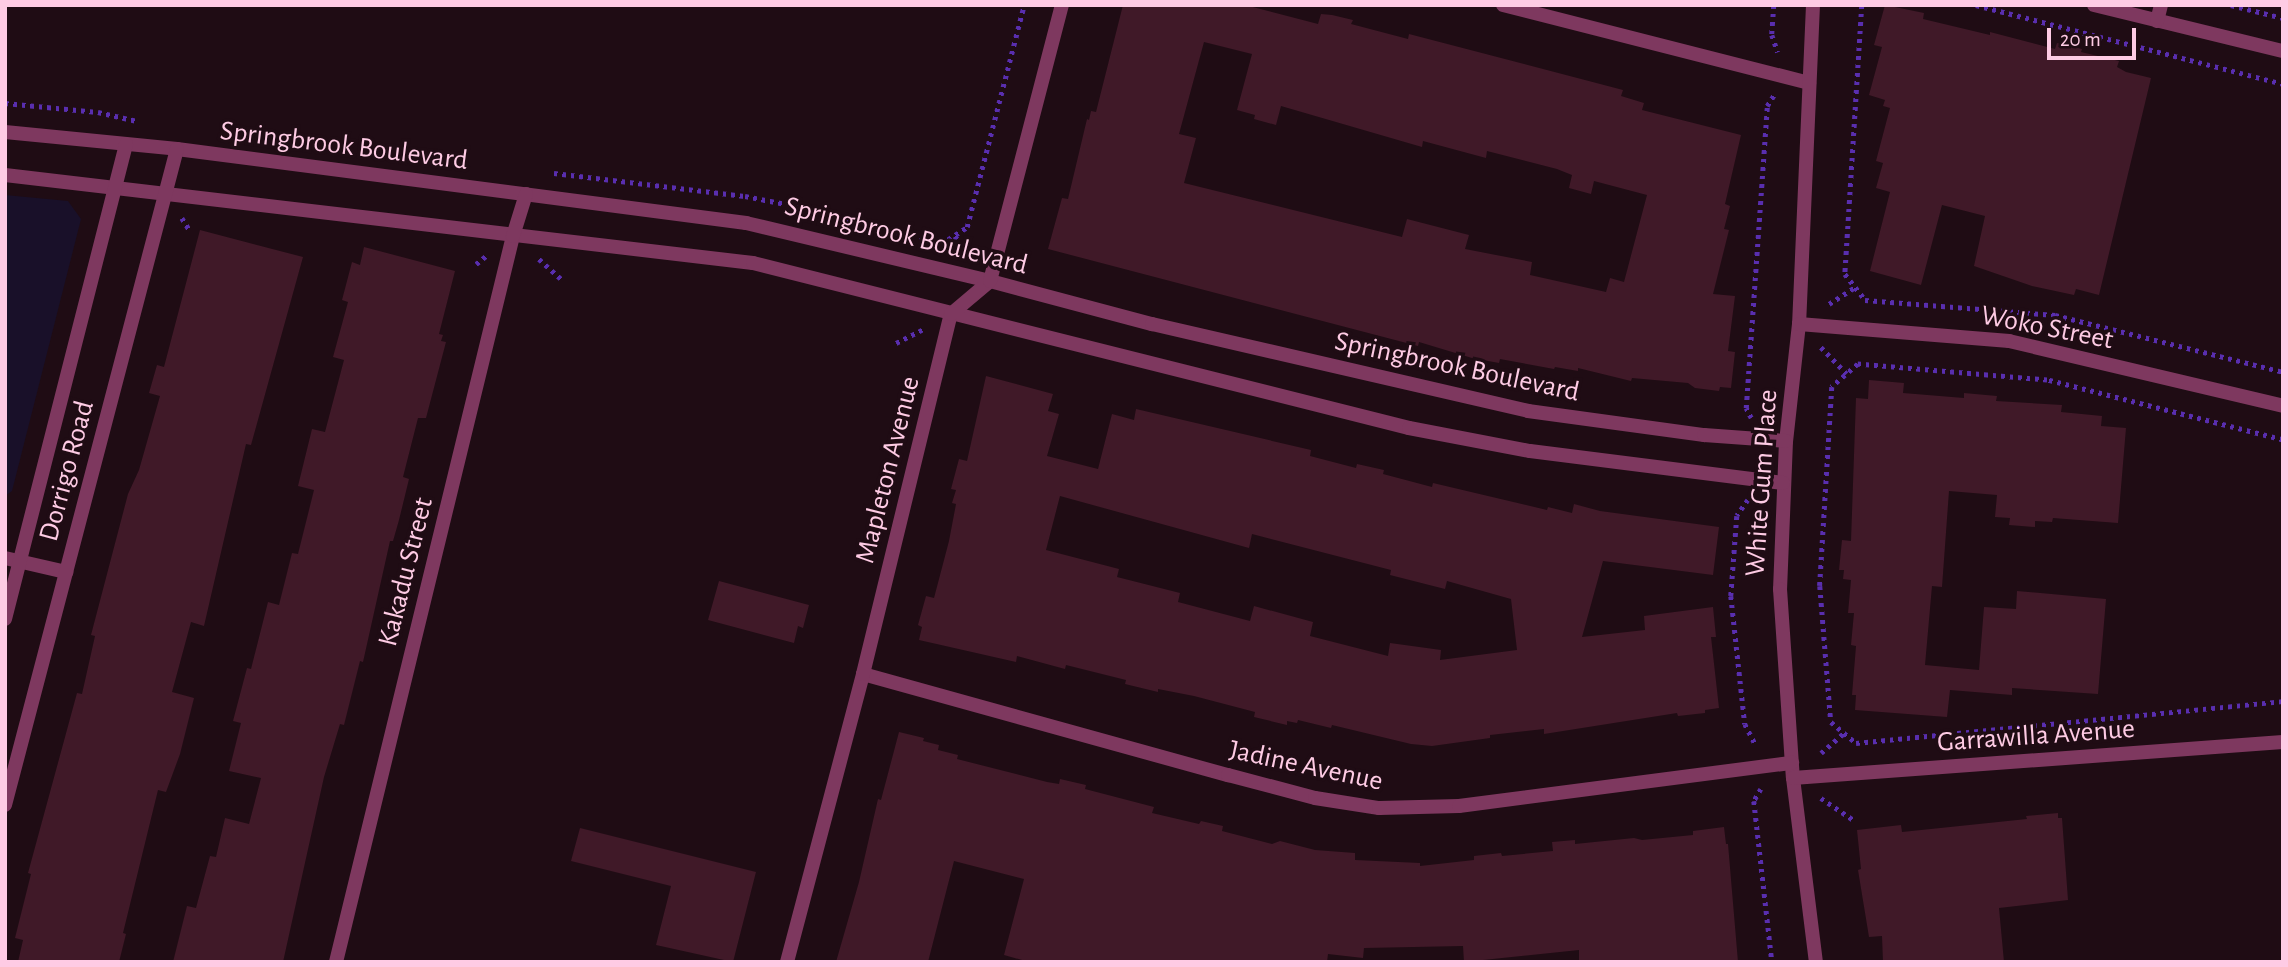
<!DOCTYPE html>
<html>
<head>
<meta charset="utf-8">
<style>
  body { margin:0 }
  #map { position:relative; width:2288px; height:967px; overflow:hidden; background:#1f0c14; font-family:"Alegreya Sans",sans-serif }
  div>[style] { position:absolute }
  .green>* { inset:0; background:#191029 }
  .building>* { inset:0; background:#401928 }
  .path>* { height:4.5px; margin-top:-2.25px; transform-origin:0; background:repeating-linear-gradient(90deg,#592eaf 0 3.5px,transparent 0 8.5px) }
  .street>* { height:14px; margin:-7px; padding:0 7px; transform-origin:7px; border-radius:7px; background:#7e385f }
  span { translate:-50% -50%; white-space:nowrap; text-align:center; line-height:1.15; -webkit-text-stroke:7px #1f0c14; paint-order:stroke }
  .street-label { font-size:28px; color:#fecbe4 }
  .frame { position:absolute; inset:0; border:7px solid #fecbe4; pointer-events:none }
  .scale { position:absolute; left:2047px; top:28px; width:89px; height:32px; box-sizing:border-box; border:4px solid #fecbe4; border-top:0; padding-left:9px; font-size:21px; line-height:24px; white-space:nowrap; color:#fecbe4; -webkit-text-stroke:5px #1f0c14; paint-order:stroke }
</style>
</head>
<body>
<div id="map">
  <div class="green">
    <div style="clip-path:polygon(5px 195px,68px 201px,81px 219px,12px 491px,5px 496px)"></div>
  </div>
  <div class="building">
    <div style="clip-path:polygon(evenodd,1123px 5px,1245px 5px,1318px 24px,1321px 14px,1332px 15px,1353px 20px,1351px 24px,1408px 39px,1409px 34px,1623px 90px,1621px 96px,1644px 103px,1642px 110px,1741px 135px,1725px 204px,1730px 206px,1724px 229px,1729px 230px,1713px 294px,1735px 296px,1728px 351px,1735px 352px,1731px 388px,1720px 387px,1719px 391px,1695px 388px,1688px 383px,1632px 378px,1631px 381px,1578px 368px,1578px 371px,1555px 367px,1554px 369px,1500px 359px,1499px 363px,1472px 358px,1419px 342px,1418px 346px,1048px 249px,1062px 198px,1068px 199px,1087px 119px,1089px 120px,1091px 111px,1096px 112px,1123px 5px,1204px 42px,1252px 54px,1237px 110px,1255px 115px,1254px 119px,1276px 125px,1281px 106px,1422px 147px,1423px 141px,1486px 158px,1487px 151px,1557px 169px,1572px 175px,1569px 188px,1591px 194px,1594px 181px,1647px 195px,1624px 282px,1610px 278px,1606px 292px,1530px 275px,1532px 262px,1465px 249px,1469px 235px,1407px 219px,1402px 237px,1184px 183px,1196px 138px,1179px 134px,1204px 42px)"></div>
    <div style="clip-path:polygon(1885px 5px,1924px 13px,1923px 19px,1990px 35px,1990px 32px,2055px 49px,2057px 43px,2082px 49px,2081px 52px,2119px 61px,2117px 67px,2126px 72px,2151px 78px,2099px 295px,2076px 289px,2074px 295px,2032px 286px,1974px 266px,1985px 216px,1942px 205px,1921px 285px,1870px 271px,1890px 192px,1876px 188px,1883px 163px,1876px 161px,1890px 108px,1883px 106px,1885px 100px,1869px 95px,1882px 47px,1874px 45px)"></div>
    <div style="clip-path:polygon(200px 230px,303px 257px,251px 445px,246px 444px,204px 626px,191px 622px,172px 692px,194px 698px,180px 754px,166px 792px,158px 790px,123px 933px,126px 934px,119px 962px,18px 962px,23px 940px,15px 938px,31px 874px,28px 873px,77px 693px,82px 694px,95px 636px,91px 635px,128px 494px,139px 470px,160px 396px,149px 393px,157px 365px,164px 367px)"></div>
    <div style="clip-path:polygon(364px 247px,455px 271px,439px 334px,443px 335px,441px 341px,446px 342px,426px 418px,418px 418px,403px 477px,409px 479px,399px 520px,393px 541px,390px 541px,363px 662px,360px 661px,344px 725px,340px 724px,324px 777px,283px 962px,173px 962px,187px 906px,196px 908px,210px 856px,216px 857px,225px 818px,249px 824px,261px 778px,229px 771px,241px 723px,233px 721px,247px 668px,251px 669px,268px 602px,279px 605px,292px 553px,298px 554px,314px 490px,298px 486px,312px 429px,325px 432px,344px 360px,333px 357px,348px 302px,342px 300px,352px 262px,360px 265px)"></div>
    <div style="clip-path:polygon(evenodd,986px 376px,1053px 394px,1048px 411px,1059px 414px,1047px 456px,1098px 469px,1112px 414px,1134px 420px,1136px 409px,1311px 450px,1310px 456px,1356px 468px,1357px 464px,1384px 470px,1383px 474px,1432px 487px,1433px 483px,1547px 510px,1548px 507px,1572px 513px,1574px 504px,1600px 511px,1719px 527px,1713px 575px,1603px 561px,1582px 637px,1645px 630px,1644px 616px,1713px 607px,1716px 637px,1711px 637px,1719px 708px,1705px 710px,1705px 713px,1678px 716px,1677px 713px,1544px 734px,1544px 729px,1490px 735px,1490px 738px,1432px 746px,1411px 744px,1332px 725px,1331px 728px,1298px 720px,1297px 723px,1287px 721px,1287px 725px,1254px 717px,1255px 712px,1194px 696px,1158px 689px,1158px 692px,1125px 684px,1126px 680px,1066px 665px,1065px 669px,1017px 656px,1016px 662px,919px 640px,922px 627px,918px 625px,926px 596px,934px 598px,949px 541px,956px 504px,952px 503px,956px 490px,951px 489px,959px 459px,967px 461px,986px 376px,1060px 496px,1249px 548px,1252px 534px,1391px 570px,1390px 575px,1445px 589px,1447px 581px,1511px 599px,1517px 650px,1440px 660px,1441px 650px,1390px 643px,1388px 656px,1310px 636px,1313px 622px,1254px 606px,1250px 621px,1178px 602px,1180px 593px,1117px 577px,1119px 569px,1046px 550px,1060px 496px)"></div>
    <div style="clip-path:polygon(1869px 380px,1904px 383px,1903px 393px,1964px 398px,1964px 393px,1997px 396px,1996px 401px,2062px 405px,2061px 412px,2102px 416px,2101px 426px,2126px 428px,2118px 523px,2053px 518px,2052px 522px,2035px 521px,2035px 527px,2009px 525px,2010px 518px,1995px 517px,1997px 495px,1949px 491px,1942px 587px,1932px 586px,1925px 665px,1979px 670px,1984px 607px,2016px 609px,2017px 591px,2106px 599px,2098px 694px,2012px 688px,2012px 695px,1950px 690px,1947px 717px,1855px 710px,1856px 695px,1852px 695px,1856px 646px,1851px 645px,1854px 613px,1848px 613px,1851px 580px,1843px 579px,1844px 570px,1839px 570px,1842px 540px,1851px 541px,1856px 398px,1868px 399px)"></div>
    <div style="clip-path:polygon(719px 581px,809px 605px,803px 628px,798px 626px,794px 643px,708px 620px)"></div>
    <div style="clip-path:polygon(899px 732px,924px 738px,923px 741px,939px 745px,938px 750px,958px 755px,957px 759px,1047px 782px,1059px 784px,1060px 779px,1086px 785px,1085px 789px,1154px 807px,1152px 813px,1199px 824px,1201px 821px,1223px 826px,1222px 831px,1272px 844px,1280px 841px,1315px 850px,1355px 853px,1355px 860px,1420px 863px,1420px 866px,1474px 860px,1474px 856px,1501px 853px,1502px 856px,1553px 851px,1552px 842px,1575px 840px,1575px 844px,1634px 838px,1642px 840px,1693px 835px,1693px 831px,1724px 827px,1726px 844px,1728px 844px,1738px 962px,1579px 962px,1579px 950px,1464px 962px,1463px 946px,1364px 948px,1363px 958px,1328px 954px,1327px 962px,1029px 962px,1004px 955px,1024px 879px,954px 861px,928px 962px,836px 962px,859px 882px,878px 799px,881px 800px)"></div>
    <div style="clip-path:polygon(2058px 813px,2058px 818px,2062px 818px,2068px 900px,1999px 908px,2004px 962px,1883px 962px,1882px 936px,1869px 937px,1858px 870px,1861px 869px,1857px 830px,1901px 825px,1902px 832px,2027px 819px,2026px 816px)"></div>
    <div style="clip-path:polygon(580px 828px,756px 872px,733px 962px,656px 945px,671px 886px,571px 861px)"></div>
  </div>
  <div class="path">
    <div style="left:1774px;top:5px;width:30px;rotate:94deg"></div>
    <div style="left:1772px;top:35px;width:18px;rotate:71deg"></div>
    <div style="left:1862px;top:5px;width:270px;rotate:93.6deg"></div>
    <div style="left:1845px;top:274px;width:33px;rotate:52deg"></div>
    <div style="left:1865px;top:300px;width:191px;rotate:4.5deg"></div>
    <div style="left:2055px;top:315px;width:235px;rotate:14deg"></div>
    <div style="left:1976px;top:5px;width:317px;rotate:14.4deg"></div>
    <div style="left:2231px;top:5px;width:54px;rotate:14deg"></div>
    <div style="left:5px;top:103px;width:93px;rotate:5.5deg"></div>
    <div style="left:98px;top:112px;width:39px;rotate:13deg"></div>
    <div style="left:554px;top:173px;width:192px;rotate:6.9deg"></div>
    <div style="left:745px;top:196px;width:52px;rotate:11.1deg"></div>
    <div style="left:796px;top:206px;width:150px;rotate:14.7deg"></div>
    <div style="left:941px;top:244px;width:31px;rotate:-33deg"></div>
    <div style="left:967px;top:227px;width:229px;rotate:-75.6deg"></div>
    <div style="left:182px;top:218px;width:13px;rotate:58deg"></div>
    <div style="left:955px;top:236px;width:23px;rotate:52deg"></div>
    <div style="left:539px;top:259px;width:31px;rotate:42deg"></div>
    <div style="left:476px;top:264px;width:13px;rotate:-39deg"></div>
    <div style="left:1829px;top:304px;width:31px;rotate:-33deg"></div>
    <div style="left:896px;top:343px;width:30px;rotate:-27deg"></div>
    <div style="left:1821px;top:347px;width:37px;rotate:46deg"></div>
    <div style="left:1751px;top:418px;width:11px;rotate:-117deg"></div>
    <div style="left:1746px;top:408px;width:303px;rotate:-86deg"></div>
    <div style="left:1767px;top:106px;width:13px;rotate:-58deg"></div>
    <div style="left:2283px;top:440px;width:244px;rotate:-165.7deg"></div>
    <div style="left:2047px;top:380px;width:190px;rotate:-175.2deg"></div>
    <div style="left:1858px;top:364px;width:35px;rotate:139deg"></div>
    <div style="left:1832px;top:387px;width:199px;rotate:93.5deg"></div>
    <div style="left:1820px;top:586px;width:136px;rotate:85.4deg"></div>
    <div style="left:1831px;top:722px;width:33px;rotate:40deg"></div>
    <div style="left:1856px;top:743px;width:429px;rotate:-5.6deg"></div>
    <div style="left:1748px;top:500px;width:19px;rotate:125deg"></div>
    <div style="left:1737px;top:516px;width:80px;rotate:94.3deg"></div>
    <div style="left:1731px;top:596px;width:129px;rotate:83.8deg"></div>
    <div style="left:1745px;top:724px;width:25px;rotate:63deg"></div>
    <div style="left:1821px;top:753px;width:30px;rotate:-41deg"></div>
    <div style="left:1761px;top:789px;width:14px;rotate:120deg"></div>
    <div style="left:1754px;top:801px;width:162px;rotate:83.6deg"></div>
    <div style="left:1821px;top:798px;width:41px;rotate:34.1deg"></div>
  </div>
  <div class="street">
    <div style="left:1503px;top:5px;width:316px;rotate:14.3deg"></div>
    <div style="left:1813px;top:5px;width:319px;rotate:92.5deg"></div>
    <div style="left:1799px;top:324px;width:118px;rotate:96.3deg"></div>
    <div style="left:1786px;top:441px;width:148px;rotate:92.3deg"></div>
    <div style="left:1780px;top:589px;width:189px;rotate:86.1deg"></div>
    <div style="left:1793px;top:778px;width:185px;rotate:82.9deg"></div>
    <div style="left:2094px;top:5px;width:195px;rotate:13.7deg"></div>
    <div style="left:2157px;top:21px;width:16px;rotate:-76deg"></div>
    <div style="left:5px;top:132px;width:173px;rotate:5.6deg"></div>
    <div style="left:177px;top:149px;width:574px;rotate:7.41deg"></div>
    <div style="left:746px;top:223px;width:251px;rotate:13.4deg"></div>
    <div style="left:990px;top:281px;width:168px;rotate:14.9deg"></div>
    <div style="left:1152px;top:324px;width:386px;rotate:13deg"></div>
    <div style="left:1528px;top:411px;width:178px;rotate:7.8deg"></div>
    <div style="left:1704px;top:435px;width:82px;rotate:4.2deg"></div>
    <div style="left:5px;top:175px;width:753px;rotate:6.71deg"></div>
    <div style="left:753px;top:263px;width:676px;rotate:14.12deg"></div>
    <div style="left:1409px;top:428px;width:123px;rotate:10.8deg"></div>
    <div style="left:1530px;top:451px;width:255px;rotate:7.2deg"></div>
    <div style="left:1799px;top:324px;width:211px;rotate:4.6deg"></div>
    <div style="left:2009px;top:341px;width:282px;rotate:13.3deg"></div>
    <div style="left:5px;top:558px;width:63px;rotate:12.9deg"></div>
    <div style="left:5px;top:619px;width:490px;rotate:-75.7deg"></div>
    <div style="left:863px;top:674px;width:379px;rotate:15.5deg"></div>
    <div style="left:1228px;top:775px;width:90px;rotate:14.8deg"></div>
    <div style="left:1315px;top:798px;width:65px;rotate:8.9deg"></div>
    <div style="left:1379px;top:808px;width:80px;rotate:-1.4deg"></div>
    <div style="left:1459px;top:806px;width:336px;rotate:-7.4deg"></div>
    <div style="left:1793px;top:778px;width:491px;rotate:-4.2deg"></div>
    <div style="left:5px;top:805px;width:678px;rotate:-75.31deg"></div>
    <div style="left:336px;top:962px;width:747px;rotate:-76.3deg"></div>
    <div style="left:513px;top:236px;width:44px;rotate:-72.8deg"></div>
    <div style="left:787px;top:962px;width:298px;rotate:-75.2deg"></div>
    <div style="left:863px;top:674px;width:371px;rotate:-76.3deg"></div>
    <div style="left:951px;top:314px;width:51px;rotate:-40.2deg"></div>
    <div style="left:990px;top:281px;width:285px;rotate:-75.4deg"></div>
  </div>
  <div class="street-label">
    <span style="left:344px;top:146px;rotate:7deg">Springbrook Boulevard</span>
    <span style="left:906px;top:236px;rotate:14deg">Springbrook Boulevard</span>
    <span style="left:2047px;top:328px;rotate:11deg">Woko Street</span>
    <span style="left:1457px;top:367px;rotate:12deg">Springbrook Boulevard</span>
    <span style="left:888px;top:470px;rotate:-76deg">Mapleton Avenue</span>
    <span style="left:67px;top:471px;rotate:-75deg">Dorrigo Road</span>
    <span style="left:1762px;top:483px;rotate:-86deg">White Gum Place</span>
    <span style="left:406px;top:572px;rotate:-76deg">Kakadu Street</span>
    <span style="left:2036px;top:736px;rotate:-4deg">Garrawilla Avenue</span>
    <span style="left:1306px;top:766px;rotate:12deg">Jadine Avenue</span>
  </div>
  <div class="frame"></div>
  <div class="scale">20 m</div>
</div>
</body>
</html>
